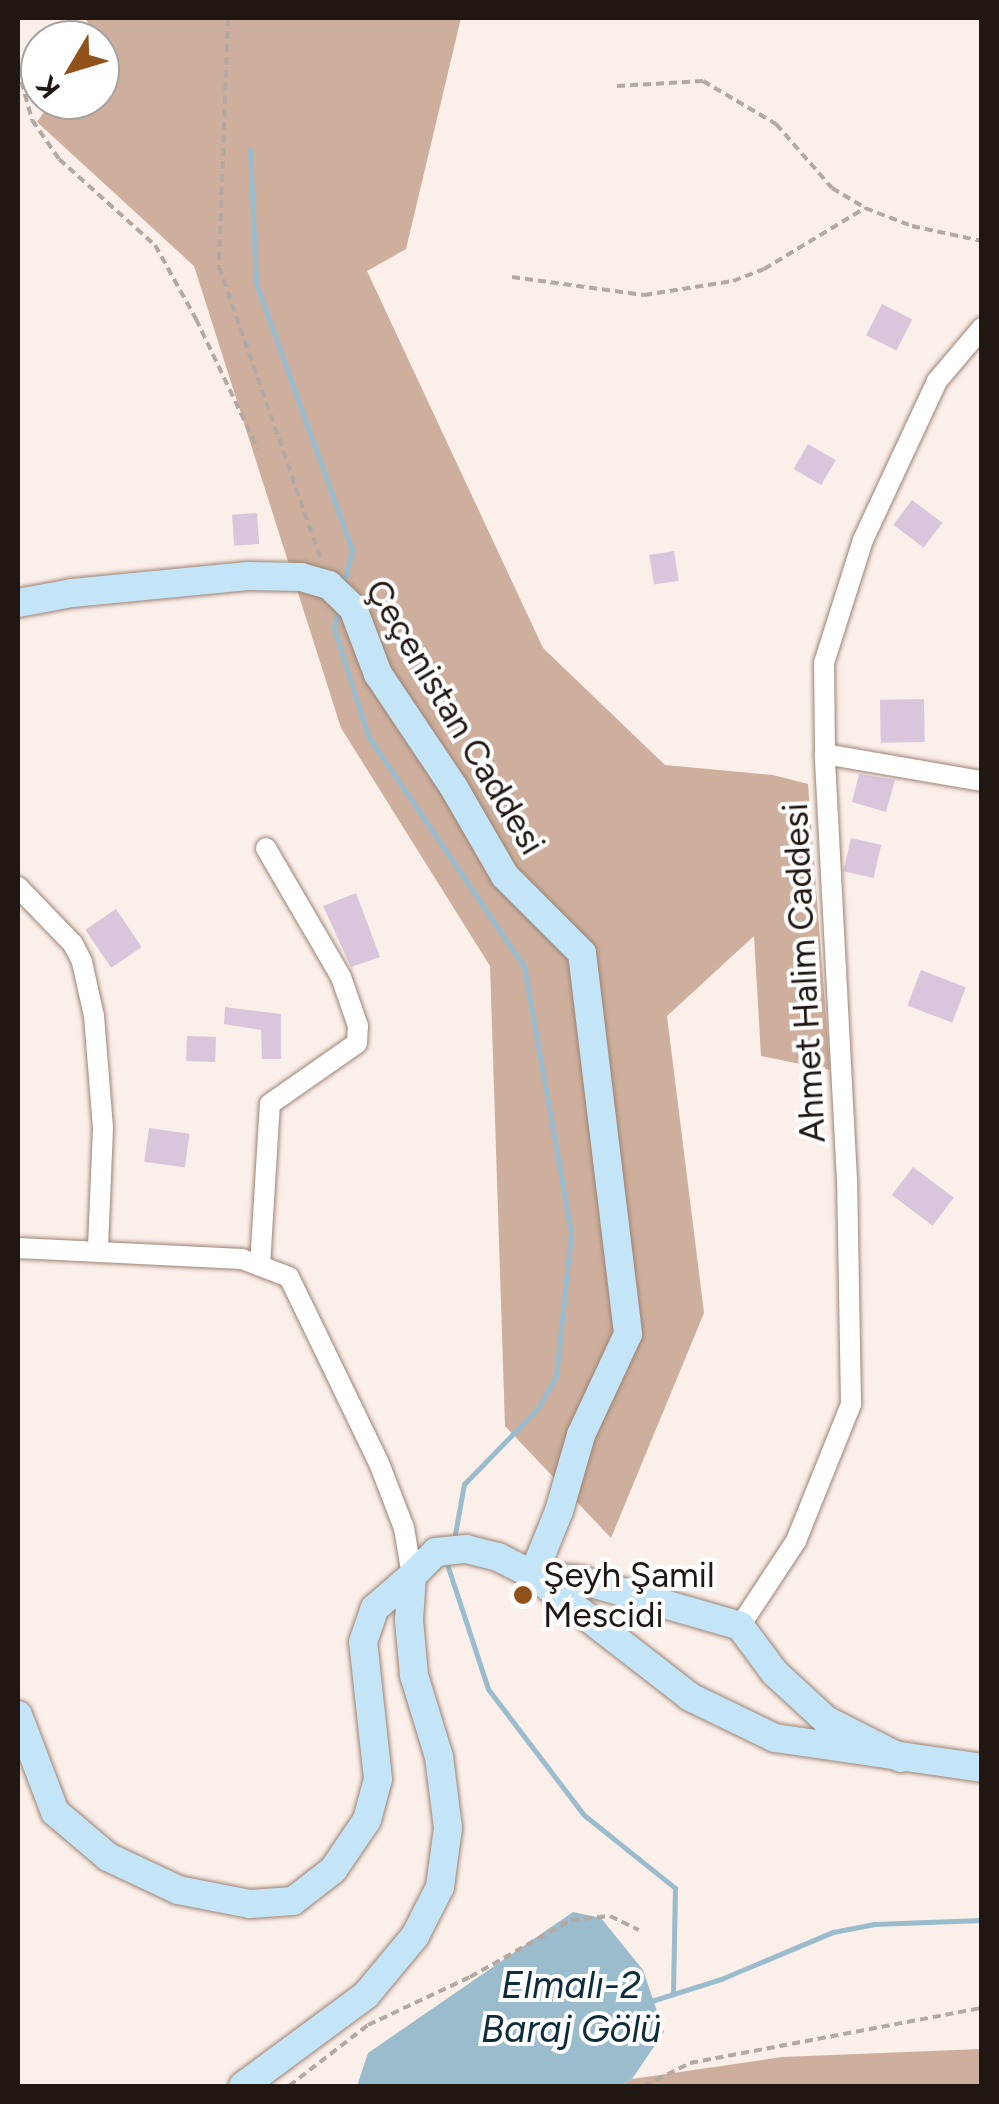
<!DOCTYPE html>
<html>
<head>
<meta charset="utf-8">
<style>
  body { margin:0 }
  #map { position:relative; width:999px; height:2104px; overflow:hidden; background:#fbefe9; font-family:Figtree,sans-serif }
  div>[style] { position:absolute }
  .forest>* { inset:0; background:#ceaf9d }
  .water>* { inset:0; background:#9abccd }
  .stream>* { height:5px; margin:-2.5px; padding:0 2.5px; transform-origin:2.5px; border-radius:2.5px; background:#9abccd }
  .building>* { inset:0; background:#d9c6dd; transform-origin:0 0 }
  .path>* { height:4px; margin-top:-2px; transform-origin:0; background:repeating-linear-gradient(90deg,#b3a8a2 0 8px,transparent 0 13px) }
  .roads { filter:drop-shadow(0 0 2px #9c8374) drop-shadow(0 0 2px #9c8374) }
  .street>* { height:20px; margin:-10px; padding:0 10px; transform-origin:10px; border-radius:10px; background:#fff }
  .secondary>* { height:28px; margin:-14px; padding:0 14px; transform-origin:14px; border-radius:14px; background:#c4e4f8 }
  .dots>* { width:28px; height:28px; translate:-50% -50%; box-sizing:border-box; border:5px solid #fff; border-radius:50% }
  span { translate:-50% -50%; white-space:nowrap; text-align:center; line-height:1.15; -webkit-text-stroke:8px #fff; paint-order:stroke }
  .street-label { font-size:35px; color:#211712 }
  .poi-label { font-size:35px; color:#211712 }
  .left { translate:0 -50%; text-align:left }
  .water-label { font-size:38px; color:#0d2d3b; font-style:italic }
  .frame { position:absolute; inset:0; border:20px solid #211712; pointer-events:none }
  .north { position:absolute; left:20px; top:20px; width:100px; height:100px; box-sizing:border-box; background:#fff; border:2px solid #a6a2a0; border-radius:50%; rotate:232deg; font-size:28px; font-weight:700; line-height:40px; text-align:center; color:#211712 }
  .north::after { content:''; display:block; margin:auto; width:35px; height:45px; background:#91511a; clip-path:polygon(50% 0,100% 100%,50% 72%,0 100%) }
</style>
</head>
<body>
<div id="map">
  <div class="forest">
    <div style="clip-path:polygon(85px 18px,461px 18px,406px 249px,367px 271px,543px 648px,665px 765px,773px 775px,808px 784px,830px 1070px,761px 1056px,754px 936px,667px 1016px,704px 1313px,611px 1538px,505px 1426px,490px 966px,341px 728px,194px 266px,37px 122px,52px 100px,100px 100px,100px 40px,92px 40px,95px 35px)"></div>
    <div style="clip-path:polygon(981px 2049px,981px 2086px,620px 2086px,632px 2079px,782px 2057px)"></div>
  </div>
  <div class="water">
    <div style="clip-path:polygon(573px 1912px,601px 1918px,643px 1970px,664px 2032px,632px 2079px,620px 2086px,357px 2086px,368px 2053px)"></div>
  </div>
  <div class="stream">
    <div style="left:250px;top:150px;width:133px;rotate:87.4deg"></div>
    <div style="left:256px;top:283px;width:284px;rotate:70.2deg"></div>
    <div style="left:352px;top:550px;width:30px;rotate:104deg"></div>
    <div style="left:337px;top:614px;width:14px;rotate:102deg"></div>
    <div style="left:334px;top:628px;width:113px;rotate:72.5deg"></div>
    <div style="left:368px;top:736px;width:278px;rotate:55.9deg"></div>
    <div style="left:524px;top:966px;width:271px;rotate:80deg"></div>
    <div style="left:571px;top:1233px;width:144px;rotate:96deg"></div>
    <div style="left:556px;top:1376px;width:35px;rotate:119deg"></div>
    <div style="left:539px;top:1407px;width:107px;rotate:134.2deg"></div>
    <div style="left:464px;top:1484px;width:51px;rotate:100.2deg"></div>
    <div style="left:448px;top:1567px;width:128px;rotate:71.8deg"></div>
    <div style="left:488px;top:1689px;width:158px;rotate:52.7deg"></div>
    <div style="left:584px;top:1815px;width:117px;rotate:38.7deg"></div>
    <div style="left:675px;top:1888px;width:106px;rotate:91.1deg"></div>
    <div style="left:648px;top:2002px;width:77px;rotate:-17.5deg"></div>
    <div style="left:721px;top:1979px;width:121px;rotate:-22.8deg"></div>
    <div style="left:833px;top:1932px;width:42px;rotate:-11deg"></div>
    <div style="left:874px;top:1924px;width:108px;rotate:-2.1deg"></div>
  </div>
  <div class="building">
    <div style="left:882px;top:304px;width:34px;height:35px;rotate:27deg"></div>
    <div style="left:808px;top:444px;width:32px;height:29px;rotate:30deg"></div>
    <div style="left:912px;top:500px;width:38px;height:31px;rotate:37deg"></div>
    <div style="left:257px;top:513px;width:31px;height:25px;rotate:86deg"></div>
    <div style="left:674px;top:551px;width:30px;height:25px;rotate:81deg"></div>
    <div style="left:924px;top:699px;width:43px;height:44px;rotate:89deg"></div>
    <div style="clip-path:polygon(859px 774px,895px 780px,886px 812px,852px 802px)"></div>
    <div style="left:851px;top:838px;width:31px;height:34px;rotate:13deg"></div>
    <div style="clip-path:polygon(356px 893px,380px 957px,351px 967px,323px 906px)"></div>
    <div style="left:116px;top:909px;width:46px;height:37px;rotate:56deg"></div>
    <div style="left:921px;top:970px;width:48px;height:38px;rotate:21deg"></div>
    <div style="clip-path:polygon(225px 1007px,281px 1014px,281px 1059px,262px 1059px,261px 1030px,224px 1024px)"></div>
    <div style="left:187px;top:1036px;width:29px;height:25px;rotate:2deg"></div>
    <div style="left:149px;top:1128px;width:41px;height:34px;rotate:8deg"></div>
    <div style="left:913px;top:1167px;width:51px;height:35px;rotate:37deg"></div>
  </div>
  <div class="path">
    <div style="left:228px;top:18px;width:249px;rotate:92.1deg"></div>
    <div style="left:219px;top:267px;width:310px;rotate:70.8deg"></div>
    <div style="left:18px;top:69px;width:53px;rotate:74.6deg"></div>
    <div style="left:32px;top:120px;width:47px;rotate:55.3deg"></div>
    <div style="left:59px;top:159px;width:129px;rotate:41.9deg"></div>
    <div style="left:155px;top:245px;width:85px;rotate:61deg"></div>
    <div style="left:196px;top:319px;width:144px;rotate:64.5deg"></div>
    <div style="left:617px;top:86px;width:86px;rotate:-3.3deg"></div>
    <div style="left:703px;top:81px;width:85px;rotate:30.5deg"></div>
    <div style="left:776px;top:124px;width:85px;rotate:48.8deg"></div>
    <div style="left:832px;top:188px;width:39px;rotate:31deg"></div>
    <div style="left:865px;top:208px;width:50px;rotate:21deg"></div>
    <div style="left:912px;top:226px;width:72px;rotate:12.1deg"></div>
    <div style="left:512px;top:277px;width:133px;rotate:7.8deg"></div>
    <div style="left:644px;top:295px;width:90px;rotate:-8.9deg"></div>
    <div style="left:733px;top:281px;width:33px;rotate:-21deg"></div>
    <div style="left:764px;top:269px;width:118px;rotate:-31.1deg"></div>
    <div style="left:289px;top:2086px;width:100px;rotate:-37.7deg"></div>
    <div style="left:368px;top:2025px;width:113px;rotate:-25.2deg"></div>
    <div style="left:470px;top:1977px;width:116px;rotate:-29.4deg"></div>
    <div style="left:571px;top:1920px;width:39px;rotate:-6deg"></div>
    <div style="left:610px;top:1916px;width:32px;rotate:26deg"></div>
    <div style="left:644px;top:2086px;width:51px;rotate:-26.6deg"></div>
    <div style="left:690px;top:2063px;width:297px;rotate:-10.7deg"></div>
  </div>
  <div class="roads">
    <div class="street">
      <div style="left:825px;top:754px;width:159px;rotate:9.8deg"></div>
      <div style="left:18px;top:887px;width:79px;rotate:46deg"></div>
      <div style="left:73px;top:944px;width:20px;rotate:63deg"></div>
      <div style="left:82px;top:962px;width:55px;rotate:77.5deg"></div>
      <div style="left:94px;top:1016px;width:112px;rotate:85.4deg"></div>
      <div style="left:103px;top:1128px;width:120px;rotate:92.4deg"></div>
      <div style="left:18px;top:1248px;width:224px;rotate:2.8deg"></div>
      <div style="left:242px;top:1259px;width:50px;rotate:21deg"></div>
      <div style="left:289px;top:1277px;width:207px;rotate:64.2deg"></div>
      <div style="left:379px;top:1463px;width:70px;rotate:69deg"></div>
      <div style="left:404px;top:1528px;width:49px;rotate:80.5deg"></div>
      <div style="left:260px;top:1266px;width:162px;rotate:-86.5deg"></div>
      <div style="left:270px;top:1104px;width:106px;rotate:-35deg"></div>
      <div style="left:357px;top:1043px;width:17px;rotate:-87deg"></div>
      <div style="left:358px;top:1026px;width:52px;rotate:-109.1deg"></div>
      <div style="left:341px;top:977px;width:149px;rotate:-120.2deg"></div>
      <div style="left:740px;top:1626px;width:102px;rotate:-56.6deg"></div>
      <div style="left:796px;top:1541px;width:148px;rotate:-68.1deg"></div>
      <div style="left:851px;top:1404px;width:224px;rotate:-91deg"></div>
      <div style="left:847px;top:1180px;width:427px;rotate:-93deg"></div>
      <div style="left:825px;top:754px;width:91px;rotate:-90.6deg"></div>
      <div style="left:824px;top:663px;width:129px;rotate:-72.4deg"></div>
      <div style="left:863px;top:540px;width:175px;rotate:-65deg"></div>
      <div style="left:937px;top:381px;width:70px;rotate:-49.7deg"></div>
    </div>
    <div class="secondary">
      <div style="left:18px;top:603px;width:55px;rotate:-10.5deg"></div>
      <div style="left:72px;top:593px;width:177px;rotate:-5.5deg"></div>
      <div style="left:248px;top:576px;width:53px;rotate:1.1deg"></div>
      <div style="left:301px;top:577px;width:29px;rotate:16deg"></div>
      <div style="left:329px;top:585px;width:33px;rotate:44deg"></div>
      <div style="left:353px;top:608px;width:71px;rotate:69.3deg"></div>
      <div style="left:378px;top:674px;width:135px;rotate:56.2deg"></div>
      <div style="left:453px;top:786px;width:104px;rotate:60deg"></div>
      <div style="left:505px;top:876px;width:109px;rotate:45deg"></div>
      <div style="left:582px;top:953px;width:384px;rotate:83.1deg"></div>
      <div style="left:628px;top:1334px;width:111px;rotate:115deg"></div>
      <div style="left:581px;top:1435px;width:79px;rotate:106.1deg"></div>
      <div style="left:559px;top:1511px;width:69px;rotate:112.1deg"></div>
      <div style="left:533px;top:1575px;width:48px;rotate:5.9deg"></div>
      <div style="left:581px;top:1580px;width:166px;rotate:16.1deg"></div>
      <div style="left:740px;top:1626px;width:59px;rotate:53.3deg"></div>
      <div style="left:775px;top:1673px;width:69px;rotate:42.7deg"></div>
      <div style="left:826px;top:1720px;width:84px;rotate:26.9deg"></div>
      <div style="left:18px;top:1715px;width:104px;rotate:69.1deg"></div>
      <div style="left:55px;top:1812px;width:70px;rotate:40.3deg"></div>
      <div style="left:108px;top:1857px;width:77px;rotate:25.2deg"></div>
      <div style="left:178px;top:1890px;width:73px;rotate:11deg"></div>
      <div style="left:250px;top:1904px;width:43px;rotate:-4deg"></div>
      <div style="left:293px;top:1901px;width:51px;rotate:-37.8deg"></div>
      <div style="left:333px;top:1870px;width:60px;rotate:-55.8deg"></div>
      <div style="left:367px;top:1820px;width:42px;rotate:-75deg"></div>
      <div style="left:378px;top:1779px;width:138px;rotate:-96.2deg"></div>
      <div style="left:363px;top:1642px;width:36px;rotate:-71deg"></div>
      <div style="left:375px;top:1608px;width:49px;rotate:-40.9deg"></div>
      <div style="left:243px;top:2086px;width:153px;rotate:-36.5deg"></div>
      <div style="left:366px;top:1995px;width:77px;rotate:-50.3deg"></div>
      <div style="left:415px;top:1936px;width:55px;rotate:-63deg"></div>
      <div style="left:440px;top:1887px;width:60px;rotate:-82.3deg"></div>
      <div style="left:448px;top:1828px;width:72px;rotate:-97.2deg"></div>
      <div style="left:439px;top:1757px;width:86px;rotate:-107deg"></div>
      <div style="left:414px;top:1675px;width:55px;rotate:-95.2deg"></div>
      <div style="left:409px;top:1620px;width:44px;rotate:-86.1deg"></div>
      <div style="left:412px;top:1576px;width:34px;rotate:-45deg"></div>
      <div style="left:436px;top:1552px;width:30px;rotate:-6deg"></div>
      <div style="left:466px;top:1549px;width:33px;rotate:14deg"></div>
      <div style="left:498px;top:1557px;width:39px;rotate:27deg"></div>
      <div style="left:533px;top:1575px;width:199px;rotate:37.8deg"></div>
      <div style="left:690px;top:1697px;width:94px;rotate:25.8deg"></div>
      <div style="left:775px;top:1738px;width:209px;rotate:8.2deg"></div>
    </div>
  </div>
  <div class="dots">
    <div style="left:523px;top:1595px;background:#91511a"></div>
  </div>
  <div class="street-label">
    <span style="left:455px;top:717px;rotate:59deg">Çeçenistan Caddesi</span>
    <span style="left:804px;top:973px;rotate:-93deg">Ahmet Halim Caddesi</span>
  </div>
  <div class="poi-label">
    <span class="left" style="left:543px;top:1595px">Şeyh Şamil<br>Mescidi</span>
  </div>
  <div class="water-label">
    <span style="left:571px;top:2008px">Elmalı-2<br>Baraj Gölü</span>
  </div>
  <div class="frame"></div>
  <div class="north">K</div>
</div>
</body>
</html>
